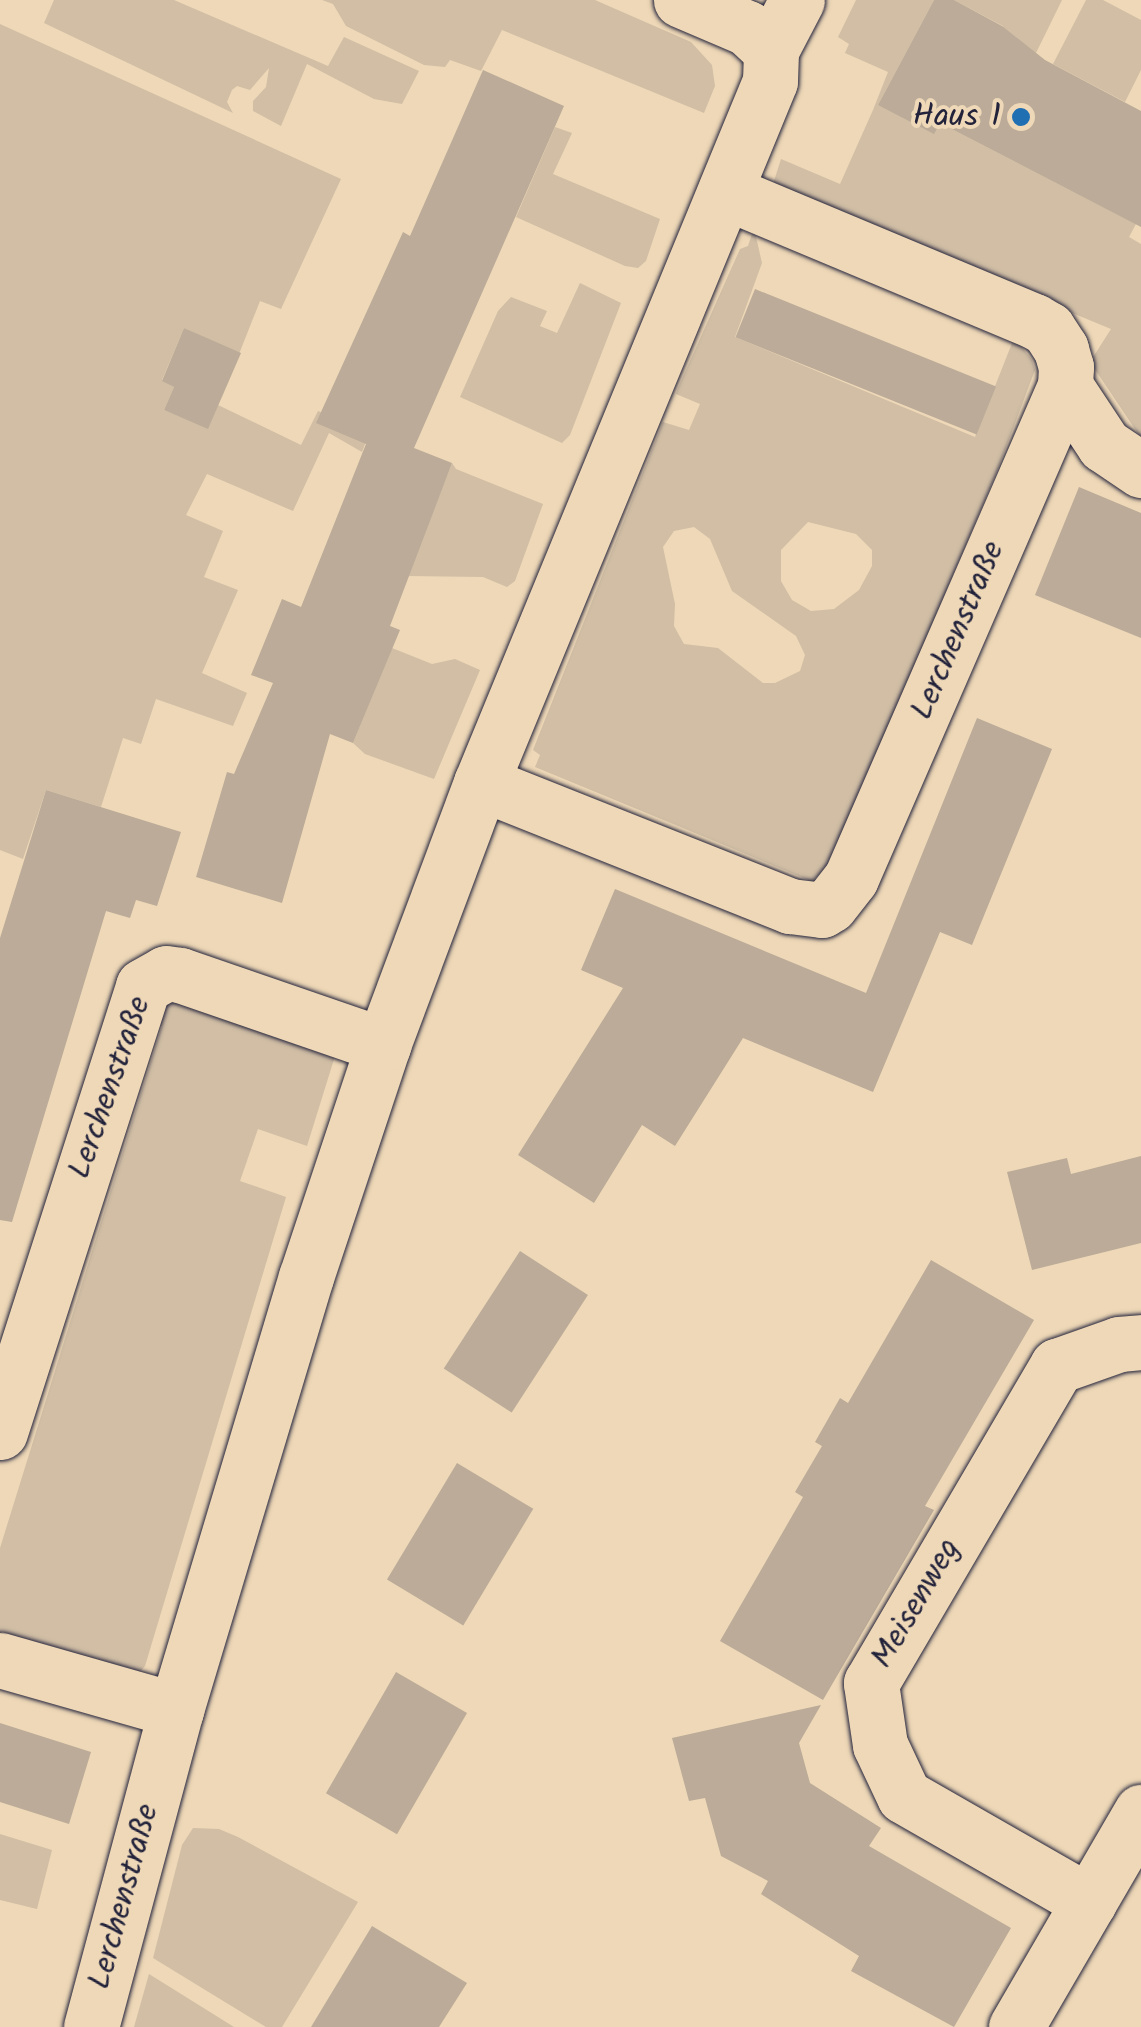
<!DOCTYPE html>
<html>
<head>
<meta charset="utf-8">
<style>
  body { margin:0 }
  #map { position:relative; width:1141px; height:2027px; overflow:hidden; background:#eed8b7; font-family:Kalam,sans-serif }
  div>[style] { position:absolute }
  .green>* { inset:0; background:#d1bea5 }
  .building>* { inset:0; background:#bbab98; transform-origin:0 0 }
  .roads { filter:drop-shadow(0 0 2px #22223b) drop-shadow(0 0 2px #22223b) }
  .minor>* { height:55px; margin:-27.5px; padding:0 27.5px; transform-origin:27.5px; border-radius:27.5px; background:#eed8b7 }
  .dots>* { width:28px; height:28px; translate:-50% -50%; box-sizing:border-box; border:5px solid #eed8b7; border-radius:50% }
  span { translate:-50% -50%; white-space:nowrap; text-align:center; line-height:1.15; -webkit-text-stroke:8px #eed8b7; paint-order:stroke }
  .poi-label { font-size:32px; color:#22223b }
  .right { translate:-100% -50%; text-align:right }
  .street-label { font-size:32px; color:#22223b }
</style>
</head>
<body>
<div id="map">
  <div class="green">
    <div style="clip-path:polygon(54px 0,174px 0,328px 66px,344px 37px,419px 71px,402px 104px,374px 99px,307px 64px,281px 126px,253px 111px,253px 101px,266px 87px,269px 68px,250px 90px,237px 86px,232px 90px,227px 102px,233px 113px,44px 23px)"></div>
    <div style="clip-path:polygon(322px 0,595px 0,691px 42px,712px 65px,715px 86px,704px 113px,502px 30px,481px 71px,450px 60px,445px 67px,424px 65px,346px 26px,333px 4px)"></div>
    <div style="clip-path:polygon(856px 0,934px 0,878px 105px,940px 123px,1136px 224px,1129px 237px,1141px 244px,1141px 438px,1090px 362px,1111px 329px,778px 191px,774px 181px,781px 159px,840px 184px,873px 110px,888px 72px,845px 53px,849px 44px,838px 37px)"></div>
    <div style="clip-path:polygon(954px 0,1062px 0,1036px 53px,998px 36px,1003px 26px)"></div>
    <div style="clip-path:polygon(1086px 0,1103px 0,1141px 20px,1141px 70px,1125px 102px,1053px 64px)"></div>
    <div style="clip-path:polygon(0 24px,341px 179px,281px 309px,260px 301px,239px 354px,184px 328px,162px 380px,174px 387px,164px 410px,208px 428px,218px 405px,301px 445px,318px 411px,370px 431px,362px 452px,329px 433px,293px 511px,207px 474px,186px 515px,223px 531px,204px 577px,238px 590px,202px 673px,247px 693px,233px 726px,156px 699px,141px 744px,123px 738px,101px 807px,46px 790px,23px 859px,0 850px)"></div>
    <div style="clip-path:polygon(555px 127px,572px 133px,553px 174px,660px 219px,646px 261px,638px 268px,625px 266px,516px 217px)"></div>
    <div style="clip-path:polygon(evenodd,754px 228px,762px 263px,735px 337px,975px 437px,1014px 338px,1032px 360px,1035px 370px,997px 471px,830px 866px,811px 881px,535px 767px,540px 755px,533px 750px,663px 422px,689px 430px,700px 404px,676px 394px,678px 388px,740px 249px,748px 246px,754px 228px,808px 522px,856px 534px,872px 550px,872px 566px,859px 590px,834px 609px,811px 611px,792px 600px,781px 581px,781px 550px,808px 522px,754px 228px,694px 527px,710px 539px,732px 591px,796px 636px,805px 655px,800px 671px,775px 683px,763px 683px,718px 648px,684px 644px,674px 626px,675px 604px,663px 547px,674px 531px,694px 527px)"></div>
    <div style="clip-path:polygon(580px 283px,621px 303px,570px 435px,562px 443px,460px 397px,498px 311px,511px 297px,547px 311px,540px 326px,557px 333px)"></div>
    <div style="clip-path:polygon(452px 463px,456px 469px,543px 504px,515px 581px,507px 587px,483px 577px,407px 576px)"></div>
    <div style="clip-path:polygon(392px 648px,432px 664px,455px 659px,480px 670px,434px 779px,365px 754px,353px 743px)"></div>
    <div style="clip-path:polygon(168px 998px,335px 1056px,307px 1146px,258px 1129px,240px 1181px,286px 1197px,145px 1666px,138px 1674px,0 1635px,0 1548px,162px 1026px,143px 1018px)"></div>
    <div style="clip-path:polygon(193px 1828px,219px 1829px,238px 1837px,358px 1902px,282px 2027px,266px 2027px,153px 1958px,182px 1845px)"></div>
    <div style="clip-path:polygon(0 1834px,52px 1850px,37px 1909px,0 1900px)"></div>
    <div style="clip-path:polygon(149px 1974px,234px 2027px,134px 2027px)"></div>
  </div>
  <div class="building">
    <div style="clip-path:polygon(934px 0,954px 0,1002px 26px,1045px 60px,1141px 111px,1141px 227px,940px 123px,934px 134px,878px 105px)"></div>
    <div style="clip-path:polygon(483px 70px,564px 106px,414px 448px,452px 463px,390px 626px,400px 630px,353px 743px,330px 734px,282px 903px,196px 877px,227px 772px,234px 774px,273px 683px,251px 675px,282px 599px,301px 607px,366px 444px,316px 423px,403px 232px,410px 236px)"></div>
    <div style="left:755px;top:289px;width:260px;height:52px;rotate:22deg"></div>
    <div style="clip-path:polygon(184px 328px,241px 353px,208px 429px,164px 410px,174px 387px,162px 381px)"></div>
    <div style="clip-path:polygon(1079px 487px,1141px 513px,1141px 638px,1035px 595px)"></div>
    <div style="clip-path:polygon(977px 718px,1052px 749px,972px 945px,940px 932px,873px 1092px,743px 1038px,675px 1146px,642px 1125px,594px 1203px,518px 1155px,623px 988px,581px 970px,615px 889px,866px 993px)"></div>
    <div style="clip-path:polygon(46px 790px,181px 832px,157px 906px,136px 900px,130px 918px,106px 911px,12px 1222px,0 1220px,0 938px)"></div>
    <div style="clip-path:polygon(1141px 1156px,1141px 1243px,1032px 1270px,1007px 1172px,1067px 1158px,1071px 1174px)"></div>
    <div style="left:520px;top:1251px;width:81px;height:140px;rotate:33deg"></div>
    <div style="clip-path:polygon(931px 1260px,1034px 1320px,925px 1506px,934px 1510px,823px 1700px,720px 1641px,803px 1497px,795px 1492px,822px 1446px,815px 1442px,840px 1398px,848px 1403px)"></div>
    <div style="left:457px;top:1463px;width:89px;height:136px;rotate:31deg"></div>
    <div style="left:396px;top:1672px;width:82px;height:140px;rotate:30deg"></div>
    <div style="clip-path:polygon(821px 1705px,799px 1743px,810px 1783px,881px 1828px,869px 1846px,1011px 1928px,954px 2027px,851px 1971px,859px 1956px,761px 1894px,768px 1881px,721px 1856px,705px 1798px,689px 1801px,672px 1738px)"></div>
    <div style="clip-path:polygon(0 1723px,91px 1752px,69px 1824px,0 1802px)"></div>
    <div style="clip-path:polygon(372px 1926px,467px 1983px,439px 2027px,311px 2027px)"></div>
  </div>
  <div class="roads">
    <div class="minor">
      <div style="left:681px;top:0;width:72px;rotate:23deg"></div>
      <div style="left:747px;top:28px;width:33px;rotate:43deg"></div>
      <div style="left:1065px;top:386px;width:71px;rotate:56.5deg"></div>
      <div style="left:1104px;top:445px;width:45px;rotate:34deg"></div>
      <div style="left:481px;top:783px;width:333px;rotate:21.7deg"></div>
      <div style="left:790px;top:906px;width:32px;rotate:7deg"></div>
      <div style="left:822px;top:910px;width:9px;rotate:-32deg"></div>
      <div style="left:830px;top:905px;width:34px;rotate:-52deg"></div>
      <div style="left:851px;top:878px;width:537px;rotate:-66.49deg"></div>
      <div style="left:1065px;top:386px;width:19px;rotate:-87deg"></div>
      <div style="left:1066px;top:367px;width:19px;rotate:-106deg"></div>
      <div style="left:1061px;top:349px;width:24px;rotate:-123deg"></div>
      <div style="left:1048px;top:329px;width:16px;rotate:-150deg"></div>
      <div style="left:1034px;top:321px;width:335px;rotate:-157.3deg"></div>
      <div style="left:0;top:1432px;width:468px;rotate:-72.2deg"></div>
      <div style="left:143px;top:986px;width:26px;rotate:-29deg"></div>
      <div style="left:166px;top:973px;width:14px;rotate:8deg"></div>
      <div style="left:180px;top:975px;width:215px;rotate:19deg"></div>
      <div style="left:0;top:1660px;width:183px;rotate:15.9deg"></div>
      <div style="left:1089px;top:1902px;width:213px;rotate:-150.2deg"></div>
      <div style="left:904px;top:1796px;width:56px;rotate:-115.2deg"></div>
      <div style="left:880px;top:1745px;width:63px;rotate:-98.3deg"></div>
      <div style="left:871px;top:1683px;width:368px;rotate:-59.6deg"></div>
      <div style="left:1057px;top:1366px;width:66px;rotate:-19.5deg"></div>
      <div style="left:1119px;top:1344px;width:22px;rotate:-5deg"></div>
      <div style="left:91px;top:2027px;width:328px;rotate:-75deg"></div>
      <div style="left:176px;top:1710px;width:452px;rotate:-73.3deg"></div>
      <div style="left:306px;top:1277px;width:244px;rotate:-71.6deg"></div>
      <div style="left:383px;top:1045px;width:280px;rotate:-69.5deg"></div>
      <div style="left:481px;top:783px;width:759px;rotate:-67.62deg"></div>
      <div style="left:770px;top:81px;width:31px;rotate:-88deg"></div>
      <div style="left:771px;top:50px;width:56px;rotate:-62.5deg"></div>
      <div style="left:1016px;top:2027px;width:249px;rotate:-59.8deg"></div>
    </div>
  </div>
  <div class="dots">
    <div style="left:1021px;top:117px;background:#1f6fb2"></div>
  </div>
  <div class="poi-label">
    <span class="right" style="left:1001px;top:117px">Haus 1</span>
  </div>
  <div class="street-label">
    <span style="left:959px;top:631px;rotate:-67deg">Lerchenstraße</span>
    <span style="left:111px;top:1088px;rotate:-71deg">Lerchenstraße</span>
    <span style="left:917px;top:1604px;rotate:-60deg">Meisenweg</span>
    <span style="left:125px;top:1897px;rotate:-75deg">Lerchenstraße</span>
  </div>
</div>
</body>
</html>
